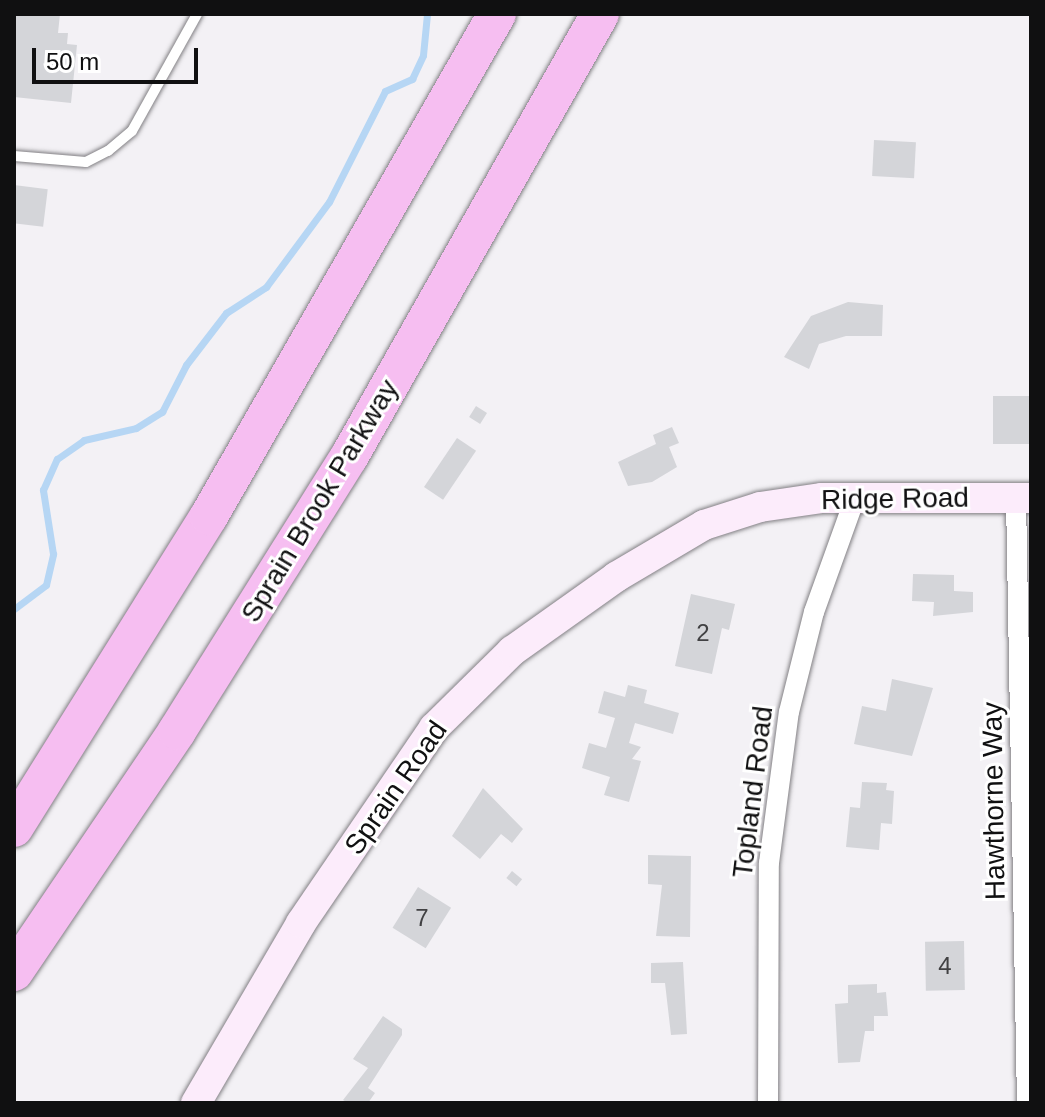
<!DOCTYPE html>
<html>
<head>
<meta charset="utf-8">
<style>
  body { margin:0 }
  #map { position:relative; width:1045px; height:1117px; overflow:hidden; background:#f3f1f5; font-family:Helvetica,sans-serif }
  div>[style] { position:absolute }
  .stream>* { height:7px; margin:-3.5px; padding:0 3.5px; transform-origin:3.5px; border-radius:3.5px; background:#b6d6f4 }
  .building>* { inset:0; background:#d4d5d9; transform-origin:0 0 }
  .roads { filter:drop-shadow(0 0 2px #828084) drop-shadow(0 0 2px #828084) }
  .lane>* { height:10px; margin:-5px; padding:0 5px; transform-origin:5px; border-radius:5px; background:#fff }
  .street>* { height:20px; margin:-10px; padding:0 10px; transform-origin:10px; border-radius:10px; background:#fff }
  .secondary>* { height:30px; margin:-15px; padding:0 15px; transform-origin:15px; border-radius:15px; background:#fcecfb }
  .highway>* { height:38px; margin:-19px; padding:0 19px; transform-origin:19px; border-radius:19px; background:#f6bef1 }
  span { translate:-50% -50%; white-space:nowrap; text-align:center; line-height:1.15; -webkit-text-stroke:6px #fff; paint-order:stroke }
  .number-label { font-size:24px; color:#414143 }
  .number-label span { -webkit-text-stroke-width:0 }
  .street-label { font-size:28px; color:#101011 }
  .frame { position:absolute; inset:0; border:16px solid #101011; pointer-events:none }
  .scale { position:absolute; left:32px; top:48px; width:166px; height:36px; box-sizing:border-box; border:4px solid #101011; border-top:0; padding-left:10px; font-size:24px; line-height:28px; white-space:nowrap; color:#101011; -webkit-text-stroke:6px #fff; paint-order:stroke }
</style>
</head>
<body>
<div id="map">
  <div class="stream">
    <div style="left:14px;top:609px;width:40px;rotate:-37deg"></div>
    <div style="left:46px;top:585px;width:32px;rotate:-77deg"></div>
    <div style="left:53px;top:554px;width:65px;rotate:-98.9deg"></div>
    <div style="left:43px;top:490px;width:34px;rotate:-66deg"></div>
    <div style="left:57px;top:459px;width:33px;rotate:-35deg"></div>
    <div style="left:84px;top:440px;width:53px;rotate:-13deg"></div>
    <div style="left:136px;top:428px;width:31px;rotate:-32deg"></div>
    <div style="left:162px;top:412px;width:53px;rotate:-62.9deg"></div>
    <div style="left:186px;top:365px;width:66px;rotate:-52.4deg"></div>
    <div style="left:226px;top:313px;width:48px;rotate:-33deg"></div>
    <div style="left:266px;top:287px;width:106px;rotate:-53.5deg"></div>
    <div style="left:329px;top:202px;width:124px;rotate:-63.2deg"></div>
    <div style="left:385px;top:91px;width:30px;rotate:-24deg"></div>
    <div style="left:412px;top:79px;width:26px;rotate:-65deg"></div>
    <div style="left:423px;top:55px;width:41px;rotate:-84.4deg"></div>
  </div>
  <div class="building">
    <div style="clip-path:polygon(14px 14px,60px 14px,58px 33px,68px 33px,67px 44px,77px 45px,71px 103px,14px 97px)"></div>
    <div style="left:874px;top:140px;width:42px;height:36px;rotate:3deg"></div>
    <div style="left:14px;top:185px;width:34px;height:38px;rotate:7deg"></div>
    <div style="clip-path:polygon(848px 302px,883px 305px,882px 336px,846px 336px,819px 344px,809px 369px,784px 357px,811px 316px)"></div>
    <div style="left:993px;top:396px;width:38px;height:48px"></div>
    <div style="left:476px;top:406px;width:13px;height:13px;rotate:32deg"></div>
    <div style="clip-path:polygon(672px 427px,679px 443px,669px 447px,677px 467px,652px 482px,628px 486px,618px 462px,656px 444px,653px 435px)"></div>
    <div style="left:457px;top:438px;width:23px;height:59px;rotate:34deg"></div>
    <div style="clip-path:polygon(913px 574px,954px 575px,954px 591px,973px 592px,973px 612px,933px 616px,934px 602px,912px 601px)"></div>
    <div style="clip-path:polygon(691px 594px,735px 604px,729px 630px,722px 628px,712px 674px,675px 666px)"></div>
    <div style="clip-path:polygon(892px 679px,933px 688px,912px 756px,854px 744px,862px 706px,886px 711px)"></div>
    <div style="clip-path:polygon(628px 685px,647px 690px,644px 703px,679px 713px,673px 734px,635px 723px,629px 743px,641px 747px,632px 759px,641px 761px,629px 802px,604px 795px,610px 777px,582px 768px,589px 743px,606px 748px,615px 718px,598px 713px,604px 691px,625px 697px)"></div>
    <div style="clip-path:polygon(862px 782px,887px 783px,886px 790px,894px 791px,892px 824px,881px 823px,879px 850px,846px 847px,850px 807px,860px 808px)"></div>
    <div style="clip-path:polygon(483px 788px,523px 829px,512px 843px,501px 834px,480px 859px,452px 836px)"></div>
    <div style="clip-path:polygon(648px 855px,691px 856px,690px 937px,656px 936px,662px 885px,648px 884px)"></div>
    <div style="left:512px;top:871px;width:13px;height:9px;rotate:39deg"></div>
    <div style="left:418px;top:887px;width:39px;height:48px;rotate:32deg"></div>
    <div style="left:964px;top:941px;width:49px;height:39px;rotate:89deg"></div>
    <div style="clip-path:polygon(683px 962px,687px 1034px,671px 1035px,665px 983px,651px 983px,651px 963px)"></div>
    <div style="clip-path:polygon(877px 984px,877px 993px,886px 992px,888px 1016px,874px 1016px,874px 1031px,865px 1031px,860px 1062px,838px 1063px,835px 1004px,848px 1003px,848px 985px)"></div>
    <div style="clip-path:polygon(383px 1016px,402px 1029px,402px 1035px,368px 1088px,375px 1093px,368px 1103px,348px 1103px,343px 1100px,368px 1068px,353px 1059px)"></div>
  </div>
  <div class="roads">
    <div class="lane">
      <div style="left:14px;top:156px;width:72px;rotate:4.8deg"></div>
      <div style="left:86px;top:162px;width:25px;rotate:-27deg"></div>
      <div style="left:108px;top:151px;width:31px;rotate:-40deg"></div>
      <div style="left:132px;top:131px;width:134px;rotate:-60.9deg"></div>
    </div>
    <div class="street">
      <div style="left:1016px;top:498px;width:605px;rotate:88.96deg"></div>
      <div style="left:768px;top:1103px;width:240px;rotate:-89.8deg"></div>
      <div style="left:769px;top:863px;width:152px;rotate:-82.5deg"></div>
      <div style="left:789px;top:712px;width:103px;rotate:-76deg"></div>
      <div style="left:814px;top:612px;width:121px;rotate:-70.2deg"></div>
    </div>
    <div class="secondary">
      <div style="left:196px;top:1103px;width:208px;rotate:-59.7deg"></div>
      <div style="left:301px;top:923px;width:236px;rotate:-55.7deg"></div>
      <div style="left:434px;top:728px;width:110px;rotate:-44.6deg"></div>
      <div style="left:512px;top:651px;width:128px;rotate:-35.4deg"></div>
      <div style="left:616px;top:577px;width:102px;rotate:-30.6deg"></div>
      <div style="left:704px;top:525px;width:59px;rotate:-17.8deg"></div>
      <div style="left:760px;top:507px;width:63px;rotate:-8.3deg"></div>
      <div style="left:822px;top:498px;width:209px"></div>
    </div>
    <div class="highway">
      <div style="left:14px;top:828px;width:368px;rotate:-58deg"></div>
      <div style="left:209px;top:516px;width:579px;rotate:-60.16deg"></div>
      <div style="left:14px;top:972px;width:291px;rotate:-55.9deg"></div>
      <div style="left:177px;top:731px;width:324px;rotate:-57.9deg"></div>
      <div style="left:349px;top:457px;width:509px;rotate:-60.46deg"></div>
    </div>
  </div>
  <div class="number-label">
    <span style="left:703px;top:633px">2</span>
    <span style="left:422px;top:918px">7</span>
    <span style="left:945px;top:966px">4</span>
  </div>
  <div class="street-label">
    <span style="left:895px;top:499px;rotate:-1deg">Ridge Road</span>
    <span style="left:320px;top:501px;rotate:-59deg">Sprain Brook Parkway</span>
    <span style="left:396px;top:788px;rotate:-55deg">Sprain Road</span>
    <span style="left:753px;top:792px;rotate:-83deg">Topland Road</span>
    <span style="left:994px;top:801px;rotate:-91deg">Hawthorne Way</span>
  </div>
  <div class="frame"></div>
  <div class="scale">50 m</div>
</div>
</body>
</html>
